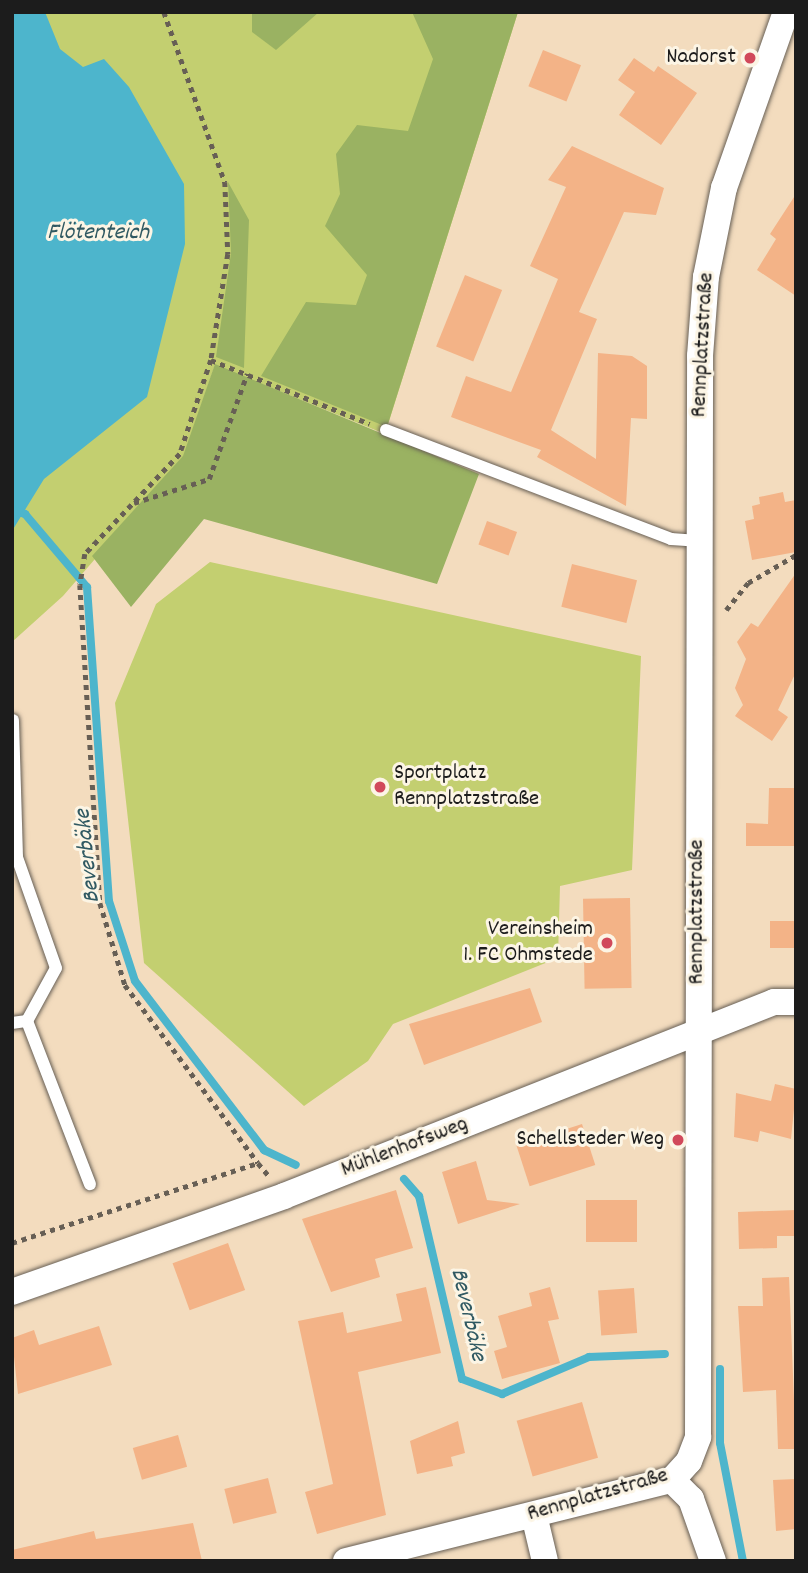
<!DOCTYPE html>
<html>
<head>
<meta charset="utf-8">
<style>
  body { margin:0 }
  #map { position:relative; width:808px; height:1573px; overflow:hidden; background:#f3dcbe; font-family:Dekko,sans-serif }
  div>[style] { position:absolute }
  .green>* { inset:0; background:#c3cf70 }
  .forest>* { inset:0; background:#9ab262 }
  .water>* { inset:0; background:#4db5cc }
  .stream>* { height:8px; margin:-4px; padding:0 4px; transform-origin:4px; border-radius:4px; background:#4db5cc }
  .building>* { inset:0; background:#f3b387; transform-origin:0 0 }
  .path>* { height:4.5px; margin-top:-2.25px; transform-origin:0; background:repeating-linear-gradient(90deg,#675f55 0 5px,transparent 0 10px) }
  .roads { filter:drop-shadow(0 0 2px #675f55) drop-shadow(0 0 2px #675f55) }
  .service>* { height:12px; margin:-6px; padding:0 6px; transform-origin:6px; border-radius:6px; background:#fff }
  .minor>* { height:26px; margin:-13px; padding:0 13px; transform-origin:13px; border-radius:13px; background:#fff }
  .dots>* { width:19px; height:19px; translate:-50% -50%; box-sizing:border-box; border:4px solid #fcf5e5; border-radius:50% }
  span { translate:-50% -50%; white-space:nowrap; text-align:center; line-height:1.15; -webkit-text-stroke:6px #fcf5e5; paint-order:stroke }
  .poi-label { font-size:23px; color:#1c1c1c }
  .right { translate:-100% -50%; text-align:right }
  .left { translate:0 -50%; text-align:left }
  .street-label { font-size:23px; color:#1c1c1c }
  .water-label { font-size:24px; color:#305962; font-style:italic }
  .frame { position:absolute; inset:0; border:14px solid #1c1c1c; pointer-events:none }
</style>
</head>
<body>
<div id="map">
  <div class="green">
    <div style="clip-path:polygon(12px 12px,518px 12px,385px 434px,215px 365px,184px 456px,63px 596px,12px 642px)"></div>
    <div style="clip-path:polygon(210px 562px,641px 656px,632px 870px,560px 886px,558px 958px,393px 1024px,368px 1061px,304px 1106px,144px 963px,115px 703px,156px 604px)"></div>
  </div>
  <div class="forest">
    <div style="clip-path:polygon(252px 12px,319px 12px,276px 50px,252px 32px)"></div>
    <div style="clip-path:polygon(412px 12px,518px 12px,387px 427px,261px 376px,306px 302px,356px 305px,367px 275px,325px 226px,340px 194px,336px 154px,357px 125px,408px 131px,433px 59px)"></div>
    <div style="clip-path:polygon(228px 182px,249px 220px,244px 368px,216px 357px,231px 253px)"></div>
    <div style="clip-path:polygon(215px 364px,479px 474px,437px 584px,204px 519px,131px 607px,92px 556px,183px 456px)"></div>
  </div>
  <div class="water">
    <div style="clip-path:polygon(12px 12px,45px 12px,60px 49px,83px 67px,104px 59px,129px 87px,184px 184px,185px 244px,147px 397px,44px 479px,12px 531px)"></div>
  </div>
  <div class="stream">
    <div style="left:12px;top:510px;width:14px;rotate:17deg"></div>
    <div style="left:25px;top:514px;width:96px;rotate:49.7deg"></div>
    <div style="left:87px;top:587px;width:315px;rotate:86deg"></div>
    <div style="left:109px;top:901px;width:84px;rotate:72deg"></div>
    <div style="left:135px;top:981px;width:213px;rotate:52.6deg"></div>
    <div style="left:264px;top:1150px;width:35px;rotate:25deg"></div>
    <div style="left:404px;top:1179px;width:23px;rotate:49deg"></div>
    <div style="left:419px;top:1196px;width:188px;rotate:76.8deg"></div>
    <div style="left:462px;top:1379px;width:43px;rotate:20.6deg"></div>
    <div style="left:502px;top:1394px;width:95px;rotate:-23deg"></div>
    <div style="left:589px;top:1357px;width:76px;rotate:-2.3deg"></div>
    <div style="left:720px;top:1369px;width:74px;rotate:90deg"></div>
    <div style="left:720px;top:1443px;width:120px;rotate:79deg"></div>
  </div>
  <div class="building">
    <div style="left:543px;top:50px;width:41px;height:39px;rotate:22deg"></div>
    <div style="clip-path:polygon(634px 58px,654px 72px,658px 66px,697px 93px,661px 145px,619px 115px,635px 92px,618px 80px)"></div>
    <div style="clip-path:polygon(572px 146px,664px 188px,656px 215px,624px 212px,579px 312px,597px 319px,551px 430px,596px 459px,598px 353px,632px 356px,647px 366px,647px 419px,631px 418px,626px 506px,537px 457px,541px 450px,451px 417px,466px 376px,511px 392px,558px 279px,530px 266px,566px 187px,548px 180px)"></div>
    <div style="clip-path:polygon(796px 194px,796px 296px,757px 270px,776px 239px,770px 234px)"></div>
    <div style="left:465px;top:275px;width:40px;height:77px;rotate:22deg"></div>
    <div style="clip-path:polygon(783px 492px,785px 502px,796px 500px,796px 552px,752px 560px,745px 521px,754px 519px,752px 506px,760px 504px,759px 497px)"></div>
    <div style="left:487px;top:521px;width:32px;height:25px;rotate:20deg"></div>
    <div style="left:572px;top:564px;width:67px;height:44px;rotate:14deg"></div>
    <div style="clip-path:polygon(796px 573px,796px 672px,778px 710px,788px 717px,772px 741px,735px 716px,743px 705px,735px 688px,746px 659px,737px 642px,751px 623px,758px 627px)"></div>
    <div style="clip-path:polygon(769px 788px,796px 788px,796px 846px,746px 846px,746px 823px,768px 824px)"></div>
    <div style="left:630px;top:898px;width:90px;height:47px;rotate:89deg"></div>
    <div style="left:796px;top:921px;width:27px;height:26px;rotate:90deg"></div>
    <div style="clip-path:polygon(530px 988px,542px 1022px,424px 1065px,409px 1024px)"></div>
    <div style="clip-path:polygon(775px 1084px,796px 1089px,791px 1139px,760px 1131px,758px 1142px,734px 1137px,736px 1093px,771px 1101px)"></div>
    <div style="left:582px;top:1124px;width:43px;height:69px;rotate:72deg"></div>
    <div style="clip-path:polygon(476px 1161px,487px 1200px,520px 1204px,458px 1224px,442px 1172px)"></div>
    <div style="clip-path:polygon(396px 1190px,413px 1248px,375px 1259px,380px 1277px,331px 1292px,302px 1219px)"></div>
    <div style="left:586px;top:1200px;width:51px;height:42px"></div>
    <div style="clip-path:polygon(796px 1210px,796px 1236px,777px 1236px,777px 1248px,739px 1249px,738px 1212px)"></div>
    <div style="left:228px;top:1243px;width:50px;height:59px;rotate:70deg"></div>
    <div style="clip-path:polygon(789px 1277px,796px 1449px,778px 1449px,776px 1390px,743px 1392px,738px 1306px,763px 1306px,762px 1278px)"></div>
    <div style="clip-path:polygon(426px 1287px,441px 1353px,358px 1372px,386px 1515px,317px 1534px,305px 1492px,333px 1484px,298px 1321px,343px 1312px,347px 1333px,402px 1321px,396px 1294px)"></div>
    <div style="clip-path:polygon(550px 1287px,559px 1319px,548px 1321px,560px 1363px,502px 1379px,494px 1351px,507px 1347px,498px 1316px,532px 1306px,529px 1293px)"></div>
    <div style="left:634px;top:1288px;width:45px;height:36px;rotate:86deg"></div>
    <div style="clip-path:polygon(99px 1326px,112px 1365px,18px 1394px,12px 1338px,34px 1330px,39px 1345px)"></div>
    <div style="left:582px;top:1402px;width:58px;height:68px;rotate:74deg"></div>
    <div style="clip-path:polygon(458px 1421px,465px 1453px,451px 1457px,453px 1466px,417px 1474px,410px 1441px)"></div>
    <div style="left:178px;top:1435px;width:33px;height:47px;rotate:74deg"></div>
    <div style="left:268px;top:1478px;width:36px;height:45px;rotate:76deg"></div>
    <div style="clip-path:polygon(796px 1479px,796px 1529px,776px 1531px,773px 1480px)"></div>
    <div style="clip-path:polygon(193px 1523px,202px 1561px,12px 1561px,12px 1550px,94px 1531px,96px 1539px)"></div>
  </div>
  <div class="path">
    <div style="left:164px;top:12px;width:181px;rotate:70.3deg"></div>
    <div style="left:225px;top:182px;width:72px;rotate:87.6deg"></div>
    <div style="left:228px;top:254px;width:107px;rotate:99.1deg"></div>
    <div style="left:211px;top:360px;width:99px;rotate:108.3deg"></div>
    <div style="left:180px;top:454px;width:138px;rotate:133.5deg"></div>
    <div style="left:85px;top:554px;width:31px;rotate:99deg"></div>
    <div style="left:80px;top:585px;width:319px;rotate:86.4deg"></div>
    <div style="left:100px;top:903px;width:86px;rotate:73deg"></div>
    <div style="left:125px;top:985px;width:222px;rotate:53.2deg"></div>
    <div style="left:211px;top:360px;width:171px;rotate:21.9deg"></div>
    <div style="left:134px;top:503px;width:79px;rotate:-17.7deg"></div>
    <div style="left:209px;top:479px;width:112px;rotate:-70.1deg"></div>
    <div style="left:726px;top:610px;width:35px;rotate:-51deg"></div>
    <div style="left:748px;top:583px;width:56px;rotate:-30.3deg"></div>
    <div style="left:12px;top:1243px;width:259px;rotate:-18deg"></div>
    <div style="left:258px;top:1163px;width:17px;rotate:50deg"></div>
  </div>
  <div class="roads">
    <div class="service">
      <div style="left:386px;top:430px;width:305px;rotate:20.9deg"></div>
      <div style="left:671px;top:539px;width:27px;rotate:4deg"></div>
      <div style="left:27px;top:1021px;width:175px;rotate:68.9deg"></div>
      <div style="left:12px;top:1023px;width:15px;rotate:-8deg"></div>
      <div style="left:27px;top:1021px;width:60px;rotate:-61.3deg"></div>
      <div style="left:56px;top:968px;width:118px;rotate:-109.4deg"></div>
      <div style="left:17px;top:857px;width:137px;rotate:-91.7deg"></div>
    </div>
    <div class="minor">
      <div style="left:12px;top:1292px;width:288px;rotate:-19.4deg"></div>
      <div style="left:284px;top:1196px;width:527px;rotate:-21.6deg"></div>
      <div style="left:774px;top:1002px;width:22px"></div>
      <div style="left:672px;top:1480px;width:27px;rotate:45deg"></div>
      <div style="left:691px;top:1499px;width:66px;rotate:70.5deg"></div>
      <div style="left:534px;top:1515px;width:47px;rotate:76.6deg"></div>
      <div style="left:346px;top:1561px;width:336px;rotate:-14deg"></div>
      <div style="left:672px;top:1480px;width:25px;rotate:-48deg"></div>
      <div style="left:689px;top:1461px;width:26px;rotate:-69deg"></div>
      <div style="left:698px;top:1437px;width:1081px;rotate:-89.89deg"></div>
      <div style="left:700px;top:356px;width:79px;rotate:-85.7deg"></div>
      <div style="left:706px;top:277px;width:91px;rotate:-78.6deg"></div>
      <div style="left:724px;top:188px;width:187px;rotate:-70.6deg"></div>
    </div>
  </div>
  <div class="dots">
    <div style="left:750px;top:58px;background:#d1495b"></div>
    <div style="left:380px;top:787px;background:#d1495b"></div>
    <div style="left:607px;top:943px;background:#d1495b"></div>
    <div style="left:678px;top:1140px;background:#d1495b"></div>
  </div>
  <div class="poi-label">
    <span class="right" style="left:736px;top:58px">Nadorst</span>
    <span class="left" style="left:394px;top:787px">Sportplatz<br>Rennplatzstraße</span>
    <span class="right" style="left:593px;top:943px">Vereinsheim<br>1. FC Ohmstede</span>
    <span class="right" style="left:664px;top:1140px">Schellsteder Weg</span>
  </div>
  <div class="street-label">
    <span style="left:704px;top:345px;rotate:-87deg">Rennplatzstraße</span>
    <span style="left:698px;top:912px;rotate:-90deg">Rennplatzstraße</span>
    <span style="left:405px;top:1148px;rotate:-21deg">Mühlenhofsweg</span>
    <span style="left:598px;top:1496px;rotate:-16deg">Rennplatzstraße</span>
  </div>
  <div class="water-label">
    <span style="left:98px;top:234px">Flötenteich</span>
    <span style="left:89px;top:856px;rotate:-96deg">Beverbäke</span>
    <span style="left:467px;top:1315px;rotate:77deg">Beverbäke</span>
  </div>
  <div class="frame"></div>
</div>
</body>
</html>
